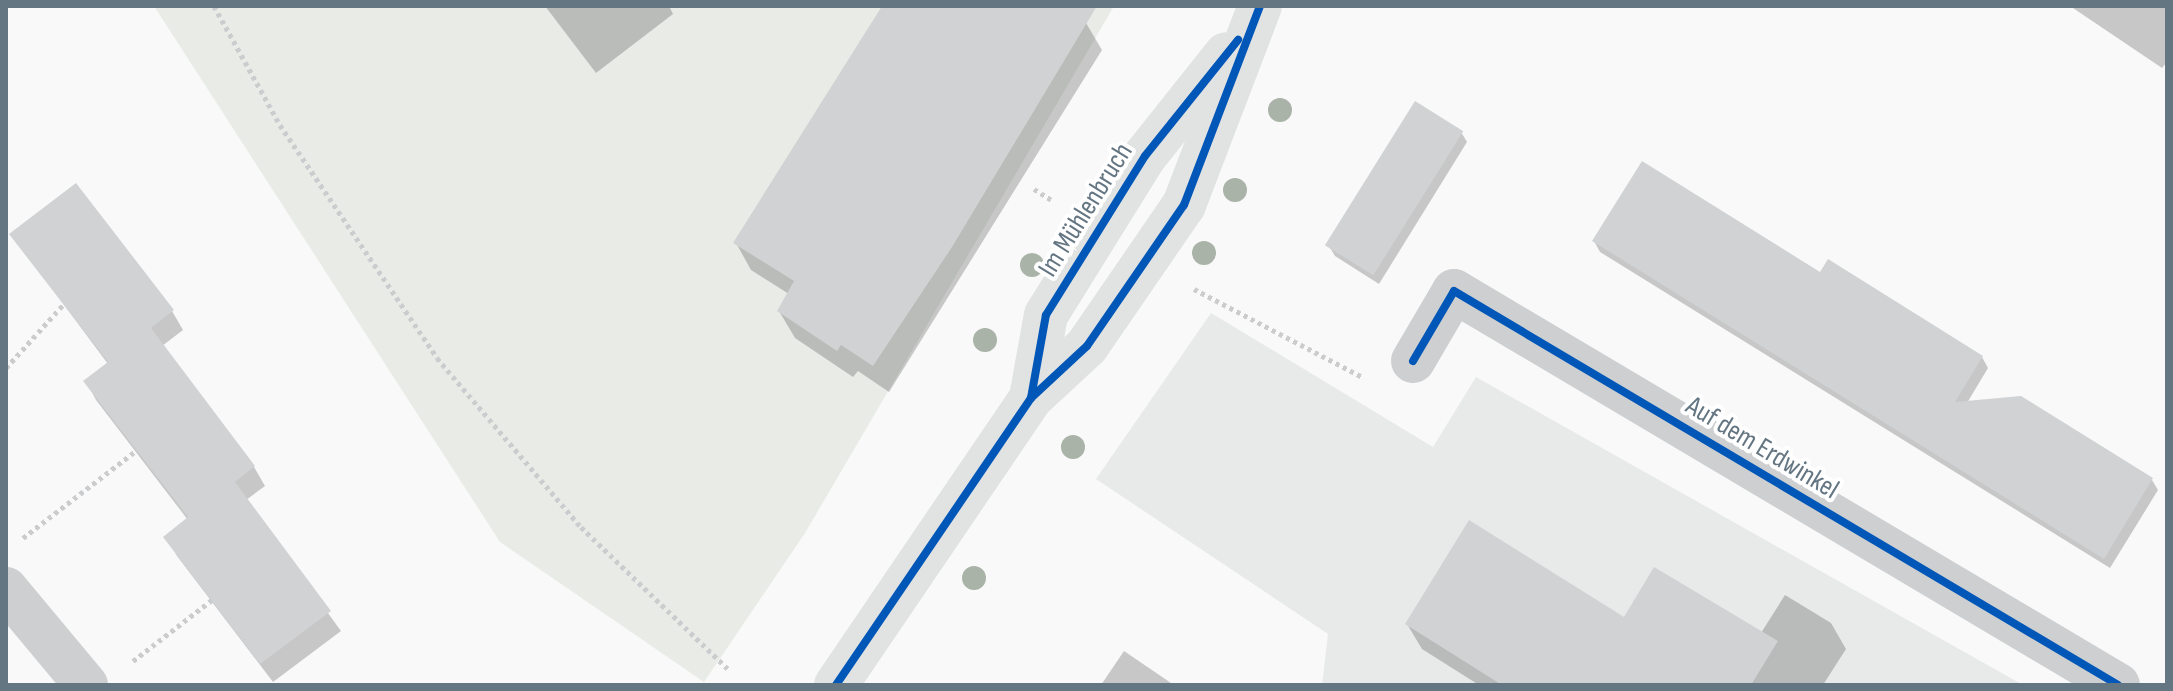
<!DOCTYPE html>
<html>
<head>
<meta charset="utf-8">
<style>
  body { margin:0 }
  #map { position:relative; width:2173px; height:691px; overflow:hidden; background:#f9f9f9; font-family:"Sofia Sans Condensed",sans-serif }
  div>[style] { position:absolute }
  .built>* { inset:0; background:#e8e9e9 }
  .green>* { inset:0; background:#e8ebe6 }
  .shadow>* { inset:0; background:#0003 }
  .building>* { inset:0; background:#d0d2d3; transform-origin:0 0 }
  .path>* { height:5px; margin-top:-2.5px; transform-origin:0; background:repeating-linear-gradient(90deg,#cbcccd 0 4px,transparent 0 8px) }
  .minor>* { height:44px; margin:-22px; padding:0 22px; transform-origin:22px; border-radius:22px; background:#cecfd0 }
  .major>* { height:44px; margin:-22px; padding:0 22px; transform-origin:22px; border-radius:22px; background:#e1e2e2 }
  .cycleway>* { height:8px; margin:-4px; padding:0 4px; transform-origin:4px; border-radius:4px; background:#0057b8 }
  .trees>* { width:24px; height:24px; margin:-12px; border-radius:50%; background:#a9b3a7 }
  span { translate:-50% -50%; white-space:nowrap; text-align:center; line-height:1.15; -webkit-text-stroke:8px #fff; paint-order:stroke }
  .street-label { font-size:28px; color:#657683 }
  .frame { position:absolute; inset:0; border:8px solid #657683; pointer-events:none }
</style>
</head>
<body>
<div id="map">
  <div class="built">
    <div style="clip-path:polygon(1211px 313px,1433px 447px,1476px 377px,2023px 685px,1322px 685px,1328px 634px,1096px 479px)"></div>
  </div>
  <div class="green">
    <div style="clip-path:polygon(154px 6px,1114px 6px,805px 533px,704px 682px,500px 542px)"></div>
  </div>
  <div class="shadow">
    <div style="clip-path:polygon(545px 6px,669px 6px,673px 14px,596px 73px)"></div>
    <div style="clip-path:polygon(885px 6px,1062px 6px,1086px 23px,1102px 50px,889px 392px,858px 371px,853px 377px,795px 338px,779px 311px,789px 294px,751px 270px,736px 243px)"></div>
    <div style="clip-path:polygon(2070px 6px,2167px 6px,2167px 62px,2162px 68px)"></div>
    <div style="clip-path:polygon(1461px 132px,1467px 142px,1379px 284px,1335px 256px,1329px 246px)"></div>
    <div style="clip-path:polygon(12px 235px,172px 311px,183px 330px,162px 346px,254px 467px,265px 486px,246px 500px,341px 631px,273px 682px,177px 556px,166px 537px,188px 520px,96px 400px,86px 381px,108px 364px)"></div>
    <div style="clip-path:polygon(1594px 241px,1821px 275px,1982px 357px,1988px 368px,1967px 403px,2152px 480px,2158px 490px,2110px 568px,1600px 252px)"></div>
    <div style="clip-path:polygon(1785px 595px,1831px 623px,1846px 649px,1823px 685px,1479px 685px,1422px 649px,1407px 624px,1625px 619px,1761px 633px)"></div>
    <div style="clip-path:polygon(1124px 651px,1174px 685px,1101px 685px)"></div>
  </div>
  <div class="building">
    <div style="clip-path:polygon(882px 6px,1097px 6px,952px 247px,873px 366px,841px 345px,837px 351px,777px 311px,794px 281px,733px 243px)"></div>
    <div style="left:1415px;top:101px;width:57px;height:170px;rotate:32deg"></div>
    <div style="clip-path:polygon(1642px 161px,1820px 272px,1828px 259px,1983px 356px,1955px 402px,2021px 396px,2153px 478px,2104px 559px,1592px 241px)"></div>
    <div style="clip-path:polygon(76px 183px,174px 310px,151px 328px,255px 466px,235px 482px,331px 611px,260px 664px,163px 537px,188px 517px,83px 381px,108px 362px,9px 234px)"></div>
    <div style="clip-path:polygon(1469px 520px,1624px 617px,1654px 567px,1778px 641px,1751px 685px,1502px 685px,1405px 624px)"></div>
  </div>
  <div class="path">
    <div style="left:214px;top:6px;width:136px;rotate:61deg"></div>
    <div style="left:280px;top:125px;width:281px;rotate:56deg"></div>
    <div style="left:437px;top:358px;width:222px;rotate:49.6deg"></div>
    <div style="left:581px;top:527px;width:206px;rotate:44deg"></div>
    <div style="left:1034px;top:189px;width:22px;rotate:32deg"></div>
    <div style="left:1194px;top:289px;width:190px;rotate:27.6deg"></div>
    <div style="left:6px;top:368px;width:85px;rotate:-47.9deg"></div>
    <div style="left:23px;top:538px;width:144px;rotate:-37.7deg"></div>
    <div style="left:133px;top:661px;width:100px;rotate:-37.7deg"></div>
  </div>
  <div class="minor">
    <div style="left:1413px;top:361px;width:81px;rotate:-59.6deg"></div>
    <div style="left:1454px;top:291px;width:772px;rotate:30.68deg"></div>
    <div style="left:6px;top:589px;width:125px;rotate:50.2deg"></div>
  </div>
  <div class="major">
    <div style="left:1031px;top:398px;width:84px;rotate:-79.8deg"></div>
    <div style="left:1046px;top:315px;width:187px;rotate:-58.1deg"></div>
    <div style="left:1145px;top:156px;width:130px;rotate:-51.5deg"></div>
    <div style="left:836px;top:685px;width:347px;rotate:-55.8deg"></div>
    <div style="left:1031px;top:398px;width:76px;rotate:-42.9deg"></div>
    <div style="left:1087px;top:346px;width:171px;rotate:-55.5deg"></div>
    <div style="left:1184px;top:205px;width:213px;rotate:-69.1deg"></div>
  </div>
  <div class="cycleway">
    <div style="left:1413px;top:361px;width:81px;rotate:-59.6deg"></div>
    <div style="left:1454px;top:291px;width:772px;rotate:30.68deg"></div>
    <div style="left:1031px;top:398px;width:84px;rotate:-79.8deg"></div>
    <div style="left:1046px;top:315px;width:187px;rotate:-58.1deg"></div>
    <div style="left:1145px;top:156px;width:149px;rotate:-51.3deg"></div>
    <div style="left:836px;top:685px;width:347px;rotate:-55.8deg"></div>
    <div style="left:1031px;top:398px;width:76px;rotate:-42.9deg"></div>
    <div style="left:1087px;top:346px;width:171px;rotate:-55.5deg"></div>
    <div style="left:1184px;top:205px;width:213px;rotate:-69.1deg"></div>
  </div>
  <div class="trees">
    <div style="left:1280px;top:110px"></div>
    <div style="left:1235px;top:190px"></div>
    <div style="left:1204px;top:253px"></div>
    <div style="left:1032px;top:265px"></div>
    <div style="left:985px;top:340px"></div>
    <div style="left:1073px;top:447px"></div>
    <div style="left:974px;top:578px"></div>
  </div>
  <div class="street-label">
    <span style="left:1086px;top:210px;rotate:-58deg">Im Mühlenbruch</span>
    <span style="left:1762px;top:448px;rotate:31deg">Auf dem Erdwinkel</span>
  </div>
  <div class="frame"></div>
</div>
</body>
</html>
